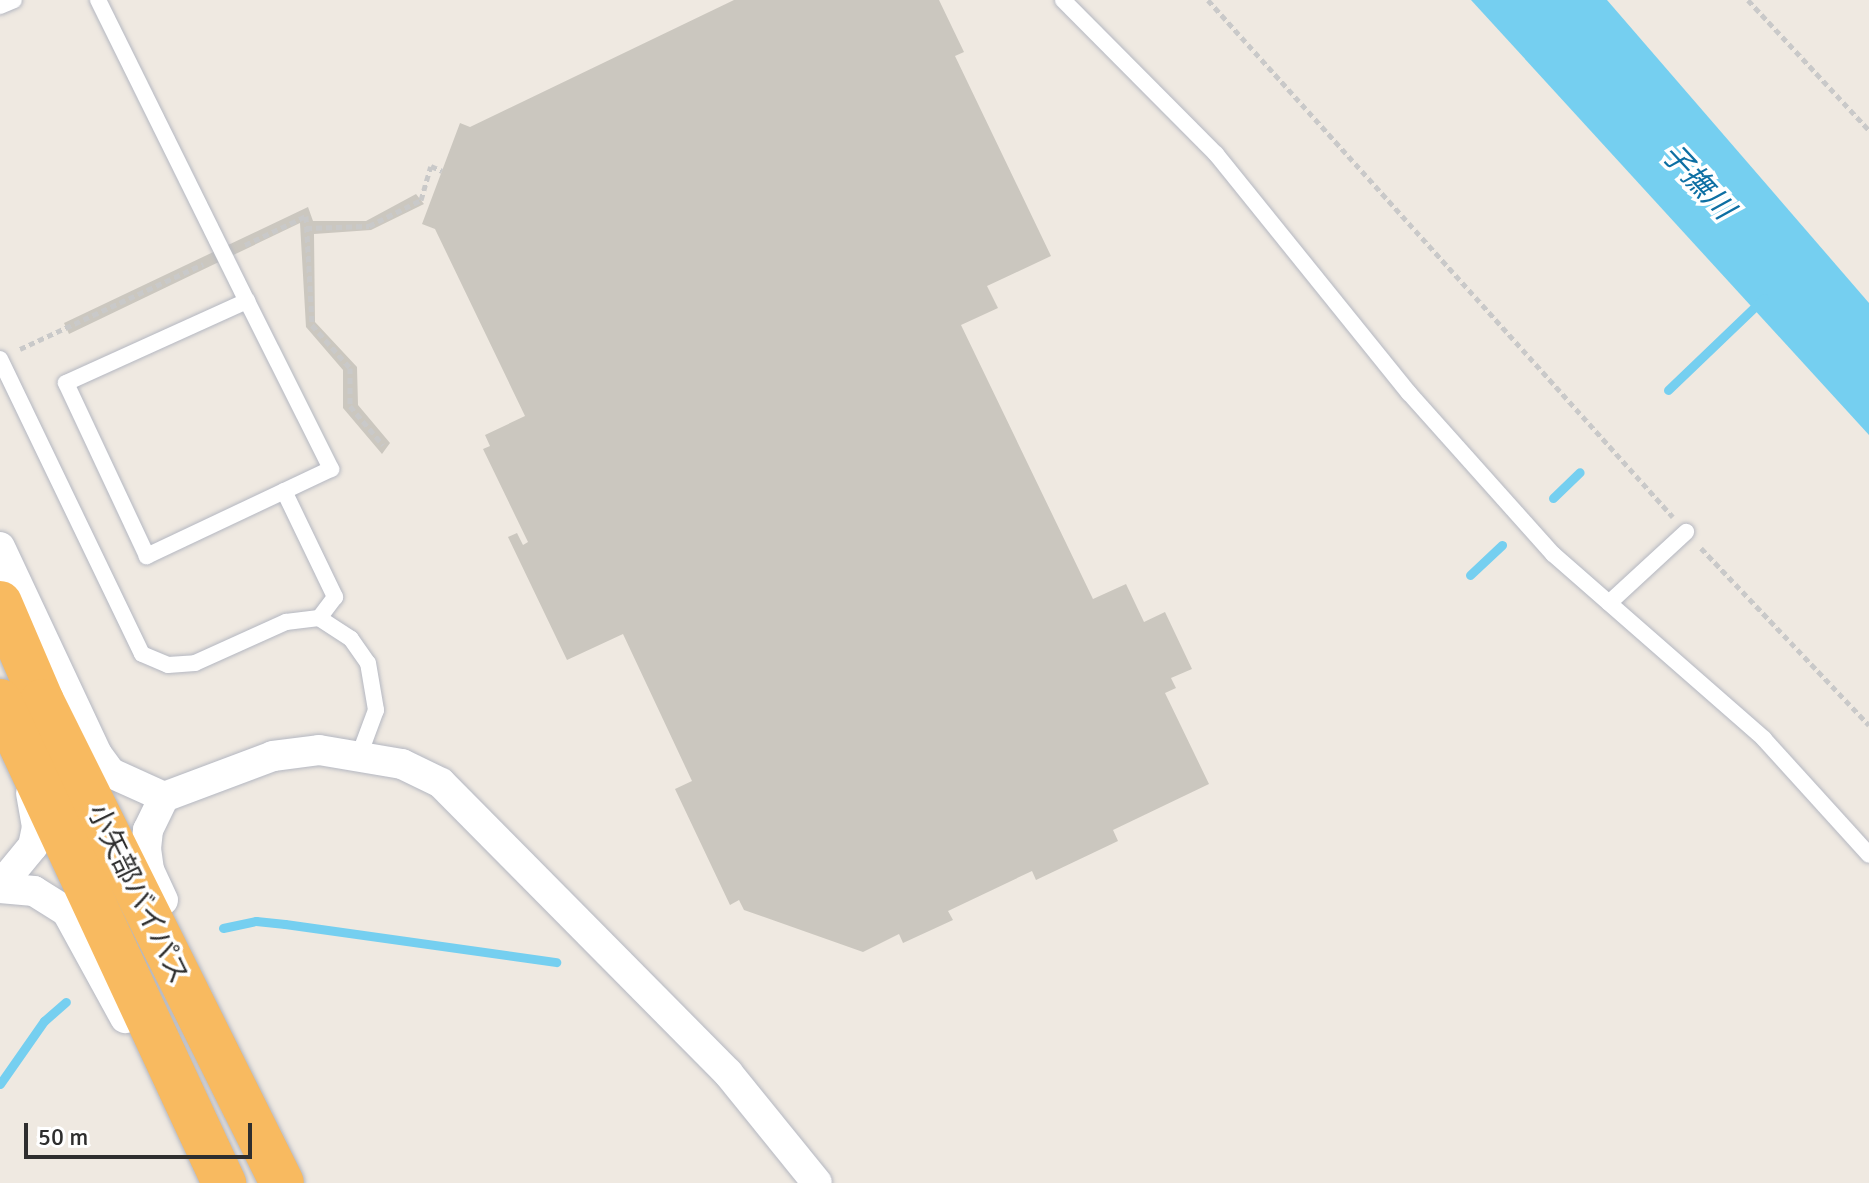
<!DOCTYPE html>
<html>
<head>
<meta charset="utf-8">
<style>
  body { margin:0 }
  #map { position:relative; width:1869px; height:1183px; overflow:hidden; background:#efe9e1; font-family:Signika,"Noto Sans JP",sans-serif }
  div>[style] { position:absolute }
  .water>* { inset:0; background:#75cff0 }
  .stream>* { height:9px; margin:-4.5px; padding:0 4.5px; transform-origin:4.5px; border-radius:4.5px; background:#75cff0 }
  .building>* { inset:0; background:#cbc7bf }
  .path>* { height:5px; margin-top:-2.5px; transform-origin:0; background:repeating-linear-gradient(90deg,#c9c9c9 0 6px,transparent 0 10px) }
  .roads { filter:drop-shadow(0 0 2px #b4b7c1) drop-shadow(0 0 2px #b4b7c1) }
  .service>* { height:16px; margin:-8px; padding:0 8px; transform-origin:8px; border-radius:8px; background:#fff }
  .minor>* { height:30px; margin:-15px; padding:0 15px; transform-origin:15px; border-radius:15px; background:#fff }
  .trunk>* { height:44px; margin:-22px; padding:0 22px; transform-origin:22px; border-radius:22px; background:#f8ba60 }
  span { translate:-50% -50%; white-space:nowrap; text-align:center; line-height:1.15; -webkit-text-stroke:7px #fff; paint-order:stroke }
  .street-label { font-size:28px; color:#2e2e2e }
  .water-label { font-size:30px; color:#0d6fa3; font-style:italic }
  .scale { position:absolute; left:24px; top:1123px; width:228px; height:36px; box-sizing:border-box; border:4px solid #2e2e2e; border-top:0; padding-left:10px; font-size:24px; line-height:28px; white-space:nowrap; color:#2e2e2e; -webkit-text-stroke:6px #fff; paint-order:stroke }
</style>
</head>
<body>
<div id="map">
  <div class="water">
    <div style="clip-path:polygon(1471px 0,1607px 0,1869px 303px,1869px 435px)"></div>
  </div>
  <div class="stream">
    <div style="left:1668px;top:390px;width:133px;rotate:-43.8deg"></div>
    <div style="left:1553px;top:498px;width:37px;rotate:-44deg"></div>
    <div style="left:1470px;top:575px;width:44px;rotate:-43.2deg"></div>
    <div style="left:223px;top:928px;width:34px;rotate:-12deg"></div>
    <div style="left:256px;top:921px;width:29px;rotate:6deg"></div>
    <div style="left:285px;top:924px;width:274px;rotate:8deg"></div>
    <div style="left:0;top:1084px;width:77px;rotate:-55.1deg"></div>
    <div style="left:44px;top:1021px;width:29px;rotate:-41deg"></div>
  </div>
  <div class="building">
    <div style="clip-path:polygon(734px 0,939px 0,964px 52px,955px 56px,1051px 256px,987px 286px,998px 308px,961px 325px,1093px 599px,1126px 584px,1144px 622px,1165px 612px,1192px 669px,1171px 678px,1176px 688px,1165px 693px,1209px 784px,1113px 830px,1118px 841px,1036px 880px,1032px 871px,948px 911px,953px 920px,903px 943px,899px 934px,863px 952px,744px 910px,739px 900px,730px 905px,675px 789px,692px 781px,623px 634px,567px 660px,508px 537px,517px 533px,523px 545px,528px 542px,483px 449px,490px 446px,485px 435px,525px 416px,435px 229px,422px 224px,460px 123px,470px 127px)"></div>
    <div style="clip-path:polygon(416px 194px,424px 204px,371px 230px,314px 234px,315px 322px,357px 367px,358px 405px,390px 443px,382px 454px,343px 408px,343px 370px,306px 327px,300px 223px,69px 334px,64px 323px,308px 207px,313px 221px,366px 221px)"></div>
  </div>
  <div class="path">
    <div style="left:1208px;top:0;width:695px;rotate:48.03deg"></div>
    <div style="left:1748px;top:0;width:178px;rotate:47.1deg"></div>
    <div style="left:306px;top:228px;width:63px;rotate:-1.8deg"></div>
    <div style="left:369px;top:226px;width:58px;rotate:-26.6deg"></div>
    <div style="left:421px;top:200px;width:35px;rotate:-74deg"></div>
    <div style="left:431px;top:166px;width:12px;rotate:24deg"></div>
    <div style="left:245px;top:245px;width:68px;rotate:-25.4deg"></div>
    <div style="left:306px;top:216px;width:109px;rotate:86.8deg"></div>
    <div style="left:312px;top:325px;width:57px;rotate:48.5deg"></div>
    <div style="left:350px;top:368px;width:38px;rotate:90deg"></div>
    <div style="left:350px;top:406px;width:51px;rotate:49.8deg"></div>
    <div style="left:20px;top:349px;width:202px;rotate:-24.9deg"></div>
    <div style="left:1701px;top:548px;width:244px;rotate:46.5deg"></div>
  </div>
  <div class="roads">
    <div class="service">
      <div style="left:98px;top:0;width:336px;rotate:63.7deg"></div>
      <div style="left:1063px;top:0;width:217px;rotate:45.2deg"></div>
      <div style="left:1216px;top:154px;width:307px;rotate:51.1deg"></div>
      <div style="left:1409px;top:393px;width:216px;rotate:48.2deg"></div>
      <div style="left:1553px;top:554px;width:281px;rotate:41.2deg"></div>
      <div style="left:1764px;top:739px;width:156px;rotate:47.8deg"></div>
      <div style="left:0;top:6px;width:15px;rotate:-23deg"></div>
      <div style="left:247px;top:301px;width:188px;rotate:63.4deg"></div>
      <div style="left:331px;top:469px;width:204px;rotate:154.7deg"></div>
      <div style="left:147px;top:556px;width:191px;rotate:-115.1deg"></div>
      <div style="left:66px;top:383px;width:199px;rotate:-24.4deg"></div>
      <div style="left:0;top:359px;width:327px;rotate:64.3deg"></div>
      <div style="left:142px;top:654px;width:28px;rotate:23deg"></div>
      <div style="left:168px;top:665px;width:27px;rotate:-4deg"></div>
      <div style="left:195px;top:663px;width:100px;rotate:-24.3deg"></div>
      <div style="left:286px;top:622px;width:33px;rotate:-7deg"></div>
      <div style="left:319px;top:618px;width:38px;rotate:33deg"></div>
      <div style="left:351px;top:639px;width:29px;rotate:55deg"></div>
      <div style="left:368px;top:663px;width:48px;rotate:80.3deg"></div>
      <div style="left:376px;top:710px;width:46px;rotate:110.4deg"></div>
      <div style="left:284px;top:491px;width:118px;rotate:64.3deg"></div>
      <div style="left:335px;top:597px;width:26px;rotate:127deg"></div>
      <div style="left:1609px;top:603px;width:105px;rotate:-42.7deg"></div>
    </div>
    <div class="minor">
      <div style="left:0;top:547px;width:229px;rotate:64.9deg"></div>
      <div style="left:97px;top:754px;width:24px;rotate:54deg"></div>
      <div style="left:111px;top:773px;width:58px;rotate:24.4deg"></div>
      <div style="left:164px;top:797px;width:116px;rotate:-20.6deg"></div>
      <div style="left:273px;top:756px;width:46px;rotate:-7.4deg"></div>
      <div style="left:319px;top:750px;width:84px;rotate:9.6deg"></div>
      <div style="left:402px;top:764px;width:43px;rotate:26deg"></div>
      <div style="left:441px;top:783px;width:408px;rotate:45.3deg"></div>
      <div style="left:728px;top:1073px;width:141px;rotate:51deg"></div>
      <div style="left:0;top:886px;width:52px;rotate:-50.5deg"></div>
      <div style="left:33px;top:846px;width:19px;rotate:-78deg"></div>
      <div style="left:37px;top:827px;width:34px;rotate:-100deg"></div>
      <div style="left:0;top:888px;width:34px;rotate:5deg"></div>
      <div style="left:34px;top:891px;width:39px;rotate:32deg"></div>
      <div style="left:67px;top:912px;width:121px;rotate:61.3deg"></div>
      <div style="left:163px;top:900px;width:33px;rotate:-115deg"></div>
      <div style="left:149px;top:870px;width:21px;rotate:-98deg"></div>
      <div style="left:146px;top:849px;width:19px;rotate:-84deg"></div>
      <div style="left:148px;top:830px;width:37px;rotate:-64deg"></div>
    </div>
    <div class="trunk">
      <div style="left:0;top:603px;width:107px;rotate:66.8deg"></div>
      <div style="left:42px;top:701px;width:538px;rotate:63.53deg"></div>
      <div style="left:0;top:701px;width:532px;rotate:65.07deg"></div>
    </div>
  </div>
  <div class="street-label">
    <span style="left:138px;top:894px;rotate:64deg">小矢部バイパス</span>
  </div>
  <div class="water-label">
    <span style="left:1697px;top:182px;rotate:47deg">子撫川</span>
  </div>
  <div class="scale">50 m</div>
</div>
</body>
</html>
